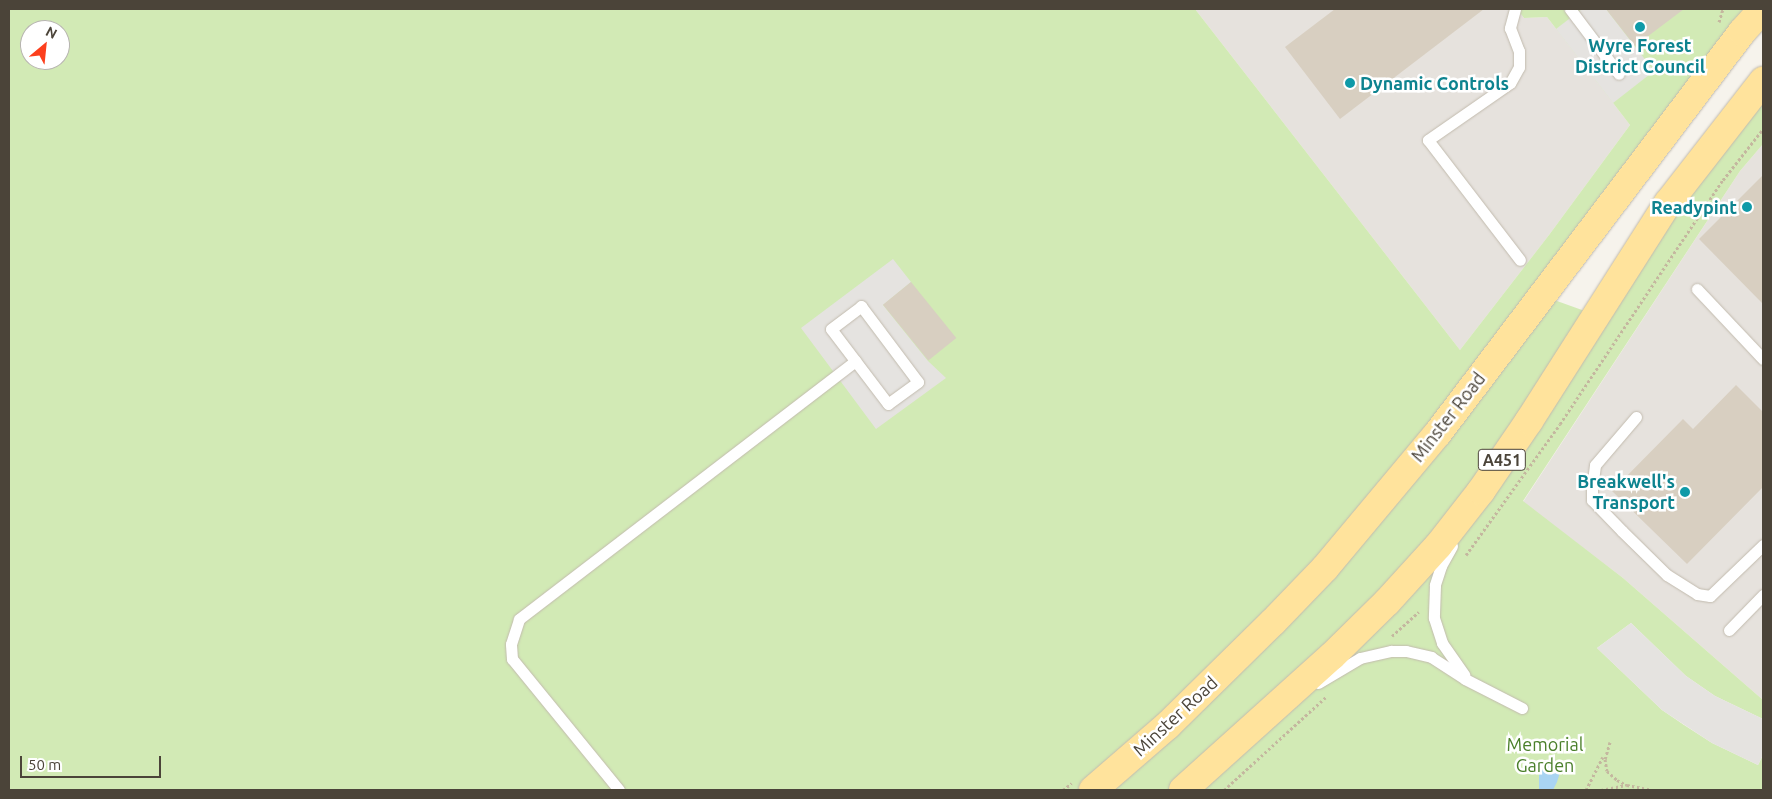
<!DOCTYPE html>
<html>
<head>
<meta charset="utf-8">
<style>
  body { margin:0 }
  #map { position:relative; width:1772px; height:799px; overflow:hidden; background:#f6f3ec; font-family:Ubuntu,sans-serif }
  div>[style] { position:absolute }
  .industrial>* { inset:0; background:#e6e2dd }
  .green>* { inset:0; background:#d2eab5 }
  .parking>* { inset:0; background:#e5e3e0 }
  .water>* { inset:0; background:#a9d4f2 }
  .building>* { inset:0; background:#d8cfc1; transform-origin:0 0 }
  .path>* { height:3px; margin-top:-1.5px; transform-origin:0; background:repeating-linear-gradient(90deg,#c4b79f 0 2.5px,transparent 0 5px) }
  .roads { filter:drop-shadow(0 0 1px #c2bbae) drop-shadow(0 0 1px #c2bbae) }
  .service>* { height:11px; margin:-5.5px; padding:0 5.5px; transform-origin:5.5px; border-radius:5.5px; background:#fff }
  .primary>* { height:28px; margin:-14px; padding:0 14px; transform-origin:14px; border-radius:14px; background:#ffe39c }
  .dots>* { width:14px; height:14px; translate:-50% -50%; box-sizing:border-box; border:2px solid #fff; border-radius:50% }
  span { translate:-50% -50%; white-space:nowrap; text-align:center; line-height:1.15; -webkit-text-stroke:5px #fff; paint-order:stroke }
  .shield-label span { padding:1px 4px; background:#fff; border:1px solid; border-radius:4px; -webkit-text-stroke-width:0 }
  .shield-label { font-size:16px; color:#4b4439; font-weight:700 }
  .culture-label { font-size:18px; color:#0d838f; font-weight:700 }
  .left { translate:0 -50%; text-align:left }
  .right { translate:-100% -50%; text-align:right }
  .street-label { font-size:18px; color:#4b4439 }
  .park-label { font-size:18px; color:#4a7f2a }
  .frame { position:absolute; inset:0; border:10px solid #4b4439; pointer-events:none }
  .north { position:absolute; left:20px; top:20px; width:50px; height:50px; box-sizing:border-box; background:#fff; border:1px solid #b7b4b0; border-radius:50%; rotate:28deg; font-size:14px; font-weight:700; line-height:20px; text-align:center; color:#4b4439 }
  .north::after { content:''; display:block; margin:auto; width:18px; height:22px; background:#fc3f1d; clip-path:polygon(50% 0,100% 100%,50% 72%,0 100%) }
  .scale { position:absolute; left:20px; top:756px; width:141px; height:22px; box-sizing:border-box; border:2px solid #4b4439; border-top:0; padding-left:6px; font-size:15px; line-height:18px; white-space:nowrap; color:#4b4439; -webkit-text-stroke:4px #fff; paint-order:stroke }
</style>
</head>
<body>
<div id="map">
  <div class="industrial">
    <div style="clip-path:polygon(1195px 9px,1517px 9px,1524px 18px,1547px 17px,1630px 125px,1549px 235px,1460px 350px)"></div>
    <div style="clip-path:polygon(1763px 144px,1763px 700px,1623px 578px,1523px 502px,1740px 171px)"></div>
  </div>
  <div class="green">
    <div style="clip-path:polygon(evenodd,9px 9px,1195px 9px,1460px 350px,1549px 235px,1630px 125px,1547px 17px,1524px 18px,1517px 9px,1751px 9px,1543px 296px,1596px 315px,1763px 81px,1763px 144px,1740px 171px,1523px 501px,1623px 578px,1763px 700px,1763px 719px,1715px 696px,1686px 676px,1631px 623px,1597px 648px,1662px 710px,1684px 725px,1712px 743px,1758px 765px,1763px 755px,1763px 790px,9px 790px,9px 9px,30px 30px,60px 30px,60px 60px,30px 60px,30px 30px)"></div>
  </div>
  <div class="parking">
    <div style="clip-path:polygon(1582px 9px,1606px 9px,1654px 71px,1613px 103px,1556px 29px)"></div>
    <div style="clip-path:polygon(893px 259px,911px 282px,883px 305px,928px 361px,946px 378px,876px 429px,801px 328px)"></div>
    <div style="clip-path:polygon(1631px 623px,1686px 676px,1715px 696px,1763px 719px,1763px 755px,1758px 765px,1712px 743px,1662px 710px,1597px 648px)"></div>
  </div>
  <div class="water">
    <div style="clip-path:polygon(1551px 763px,1558px 765px,1561px 769px,1557px 782px,1553px 790px,1539px 790px,1539px 775px,1546px 764px)"></div>
  </div>
  <div class="building">
    <div style="clip-path:polygon(1335px 9px,1484px 9px,1340px 119px,1285px 47px)"></div>
    <div style="clip-path:polygon(1606px 9px,1684px 9px,1635px 46px)"></div>
    <div style="clip-path:polygon(1763px 175px,1763px 304px,1699px 239px)"></div>
    <div style="left:911px;top:282px;width:72px;height:36px;rotate:51deg"></div>
    <div style="clip-path:polygon(1736px 385px,1763px 412px,1763px 487px,1687px 564px,1612px 491px,1683px 419px,1693px 429px)"></div>
  </div>
  <div class="path">
    <div style="left:1719px;top:22px;width:14px;rotate:-73deg"></div>
    <div style="left:1466px;top:555px;width:161px;rotate:-54.3deg"></div>
    <div style="left:1560px;top:424px;width:293px;rotate:-56.3deg"></div>
    <div style="left:1723px;top:180px;width:65px;rotate:-51.9deg"></div>
    <div style="left:1392px;top:636px;width:36px;rotate:-42deg"></div>
    <div style="left:1610px;top:742px;width:18px;rotate:106deg"></div>
    <div style="left:1605px;top:759px;width:12px;rotate:81deg"></div>
    <div style="left:1607px;top:771px;width:13px;rotate:42deg"></div>
    <div style="left:1617px;top:780px;width:11px;rotate:27deg"></div>
    <div style="left:1063px;top:790px;width:11px;rotate:-38deg"></div>
    <div style="left:1224px;top:790px;width:139px;rotate:-42.4deg"></div>
    <div style="left:1586px;top:790px;width:37px;rotate:-63deg"></div>
    <div style="left:1601px;top:790px;width:26px;rotate:-11deg"></div>
    <div style="left:1627px;top:785px;width:25px;rotate:11deg"></div>
  </div>
  <div class="roads">
    <div class="service">
      <div style="left:1515px;top:9px;width:20px;rotate:105deg"></div>
      <div style="left:1510px;top:28px;width:25px;rotate:69deg"></div>
      <div style="left:1519px;top:51px;width:16px;rotate:90deg"></div>
      <div style="left:1519px;top:67px;width:18px;rotate:119deg"></div>
      <div style="left:1510px;top:83px;width:100px;rotate:145.2deg"></div>
      <div style="left:1428px;top:140px;width:151px;rotate:52.5deg"></div>
      <div style="left:1570px;top:9px;width:81px;rotate:53deg"></div>
      <div style="left:1697px;top:289px;width:96px;rotate:46.7deg"></div>
      <div style="left:861px;top:306px;width:95px;rotate:53.1deg"></div>
      <div style="left:918px;top:382px;width:37px;rotate:144deg"></div>
      <div style="left:888px;top:404px;width:94px;rotate:-127.2deg"></div>
      <div style="left:831px;top:329px;width:38px;rotate:-37deg"></div>
      <div style="left:1636px;top:417px;width:63px;rotate:130.5deg"></div>
      <div style="left:1595px;top:465px;width:23px;rotate:97deg"></div>
      <div style="left:1592px;top:488px;width:12px;rotate:90deg"></div>
      <div style="left:1592px;top:500px;width:43px;rotate:45.9deg"></div>
      <div style="left:1622px;top:531px;width:63px;rotate:44.4deg"></div>
      <div style="left:1667px;top:575px;width:36px;rotate:32deg"></div>
      <div style="left:1697px;top:594px;width:13px;rotate:9deg"></div>
      <div style="left:1710px;top:596px;width:74px;rotate:-43.9deg"></div>
      <div style="left:1452px;top:546px;width:23px;rotate:119deg"></div>
      <div style="left:1441px;top:566px;width:20px;rotate:108deg"></div>
      <div style="left:1435px;top:585px;width:33px;rotate:92deg"></div>
      <div style="left:1434px;top:618px;width:26px;rotate:72deg"></div>
      <div style="left:1442px;top:643px;width:39px;rotate:55deg"></div>
      <div style="left:1729px;top:630px;width:49px;rotate:-45.8deg"></div>
      <div style="left:1318px;top:683px;width:49px;rotate:-30.8deg"></div>
      <div style="left:1360px;top:658px;width:32px;rotate:-13deg"></div>
      <div style="left:1391px;top:651px;width:15px"></div>
      <div style="left:1406px;top:651px;width:26px;rotate:13deg"></div>
      <div style="left:1431px;top:657px;width:40px;rotate:32.9deg"></div>
      <div style="left:1465px;top:679px;width:64px;rotate:27deg"></div>
      <div style="left:619px;top:790px;width:169px;rotate:-129.2deg"></div>
      <div style="left:512px;top:659px;width:15px;rotate:-94deg"></div>
      <div style="left:511px;top:644px;width:26px;rotate:-72deg"></div>
      <div style="left:519px;top:619px;width:424px;rotate:-37.5deg"></div>
    </div>
    <div class="primary">
      <div style="left:1093px;top:790px;width:98px;rotate:-40.9deg"></div>
      <div style="left:1167px;top:726px;width:148px;rotate:-44.5deg"></div>
      <div style="left:1273px;top:622px;width:75px;rotate:-46.1deg"></div>
      <div style="left:1325px;top:568px;width:176px;rotate:-50.1deg"></div>
      <div style="left:1438px;top:433px;width:503px;rotate:-52.83deg"></div>
      <div style="left:1742px;top:32px;width:31px;rotate:-48deg"></div>
      <div style="left:1183px;top:790px;width:200px;rotate:-42deg"></div>
      <div style="left:1332px;top:656px;width:77px;rotate:-44.5deg"></div>
      <div style="left:1387px;top:602px;width:76px;rotate:-47.7deg"></div>
      <div style="left:1438px;top:546px;width:70px;rotate:-52deg"></div>
      <div style="left:1481px;top:491px;width:85px;rotate:-55.6deg"></div>
      <div style="left:1529px;top:421px;width:259px;rotate:-57.5deg"></div>
      <div style="left:1668px;top:203px;width:155px;rotate:-52.1deg"></div>
    </div>
  </div>
  <div class="dots">
    <div style="left:1640px;top:27px;background:#0f9aa8"></div>
    <div style="left:1350px;top:83px;background:#0f9aa8"></div>
    <div style="left:1747px;top:207px;background:#0f9aa8"></div>
    <div style="left:1685px;top:492px;background:#0f9aa8"></div>
  </div>
  <div class="shield-label">
    <span style="left:1502px;top:460px">A451</span>
  </div>
  <div class="culture-label">
    <span style="left:1640px;top:56px">Wyre Forest<br>District Council</span>
    <span class="left" style="left:1360px;top:83px">Dynamic Controls</span>
    <span class="right" style="left:1737px;top:207px">Readypint</span>
    <span class="right" style="left:1675px;top:492px">Breakwell's<br>Transport</span>
  </div>
  <div class="street-label">
    <span style="left:1448px;top:417px;rotate:-52deg">Minster Road</span>
    <span style="left:1175px;top:716px;rotate:-43deg">Minster Road</span>
  </div>
  <div class="park-label">
    <span style="left:1545px;top:755px">Memorial<br>Garden</span>
  </div>
  <div class="frame"></div>
  <div class="north">N</div>
  <div class="scale">50 m</div>
</div>
</body>
</html>
